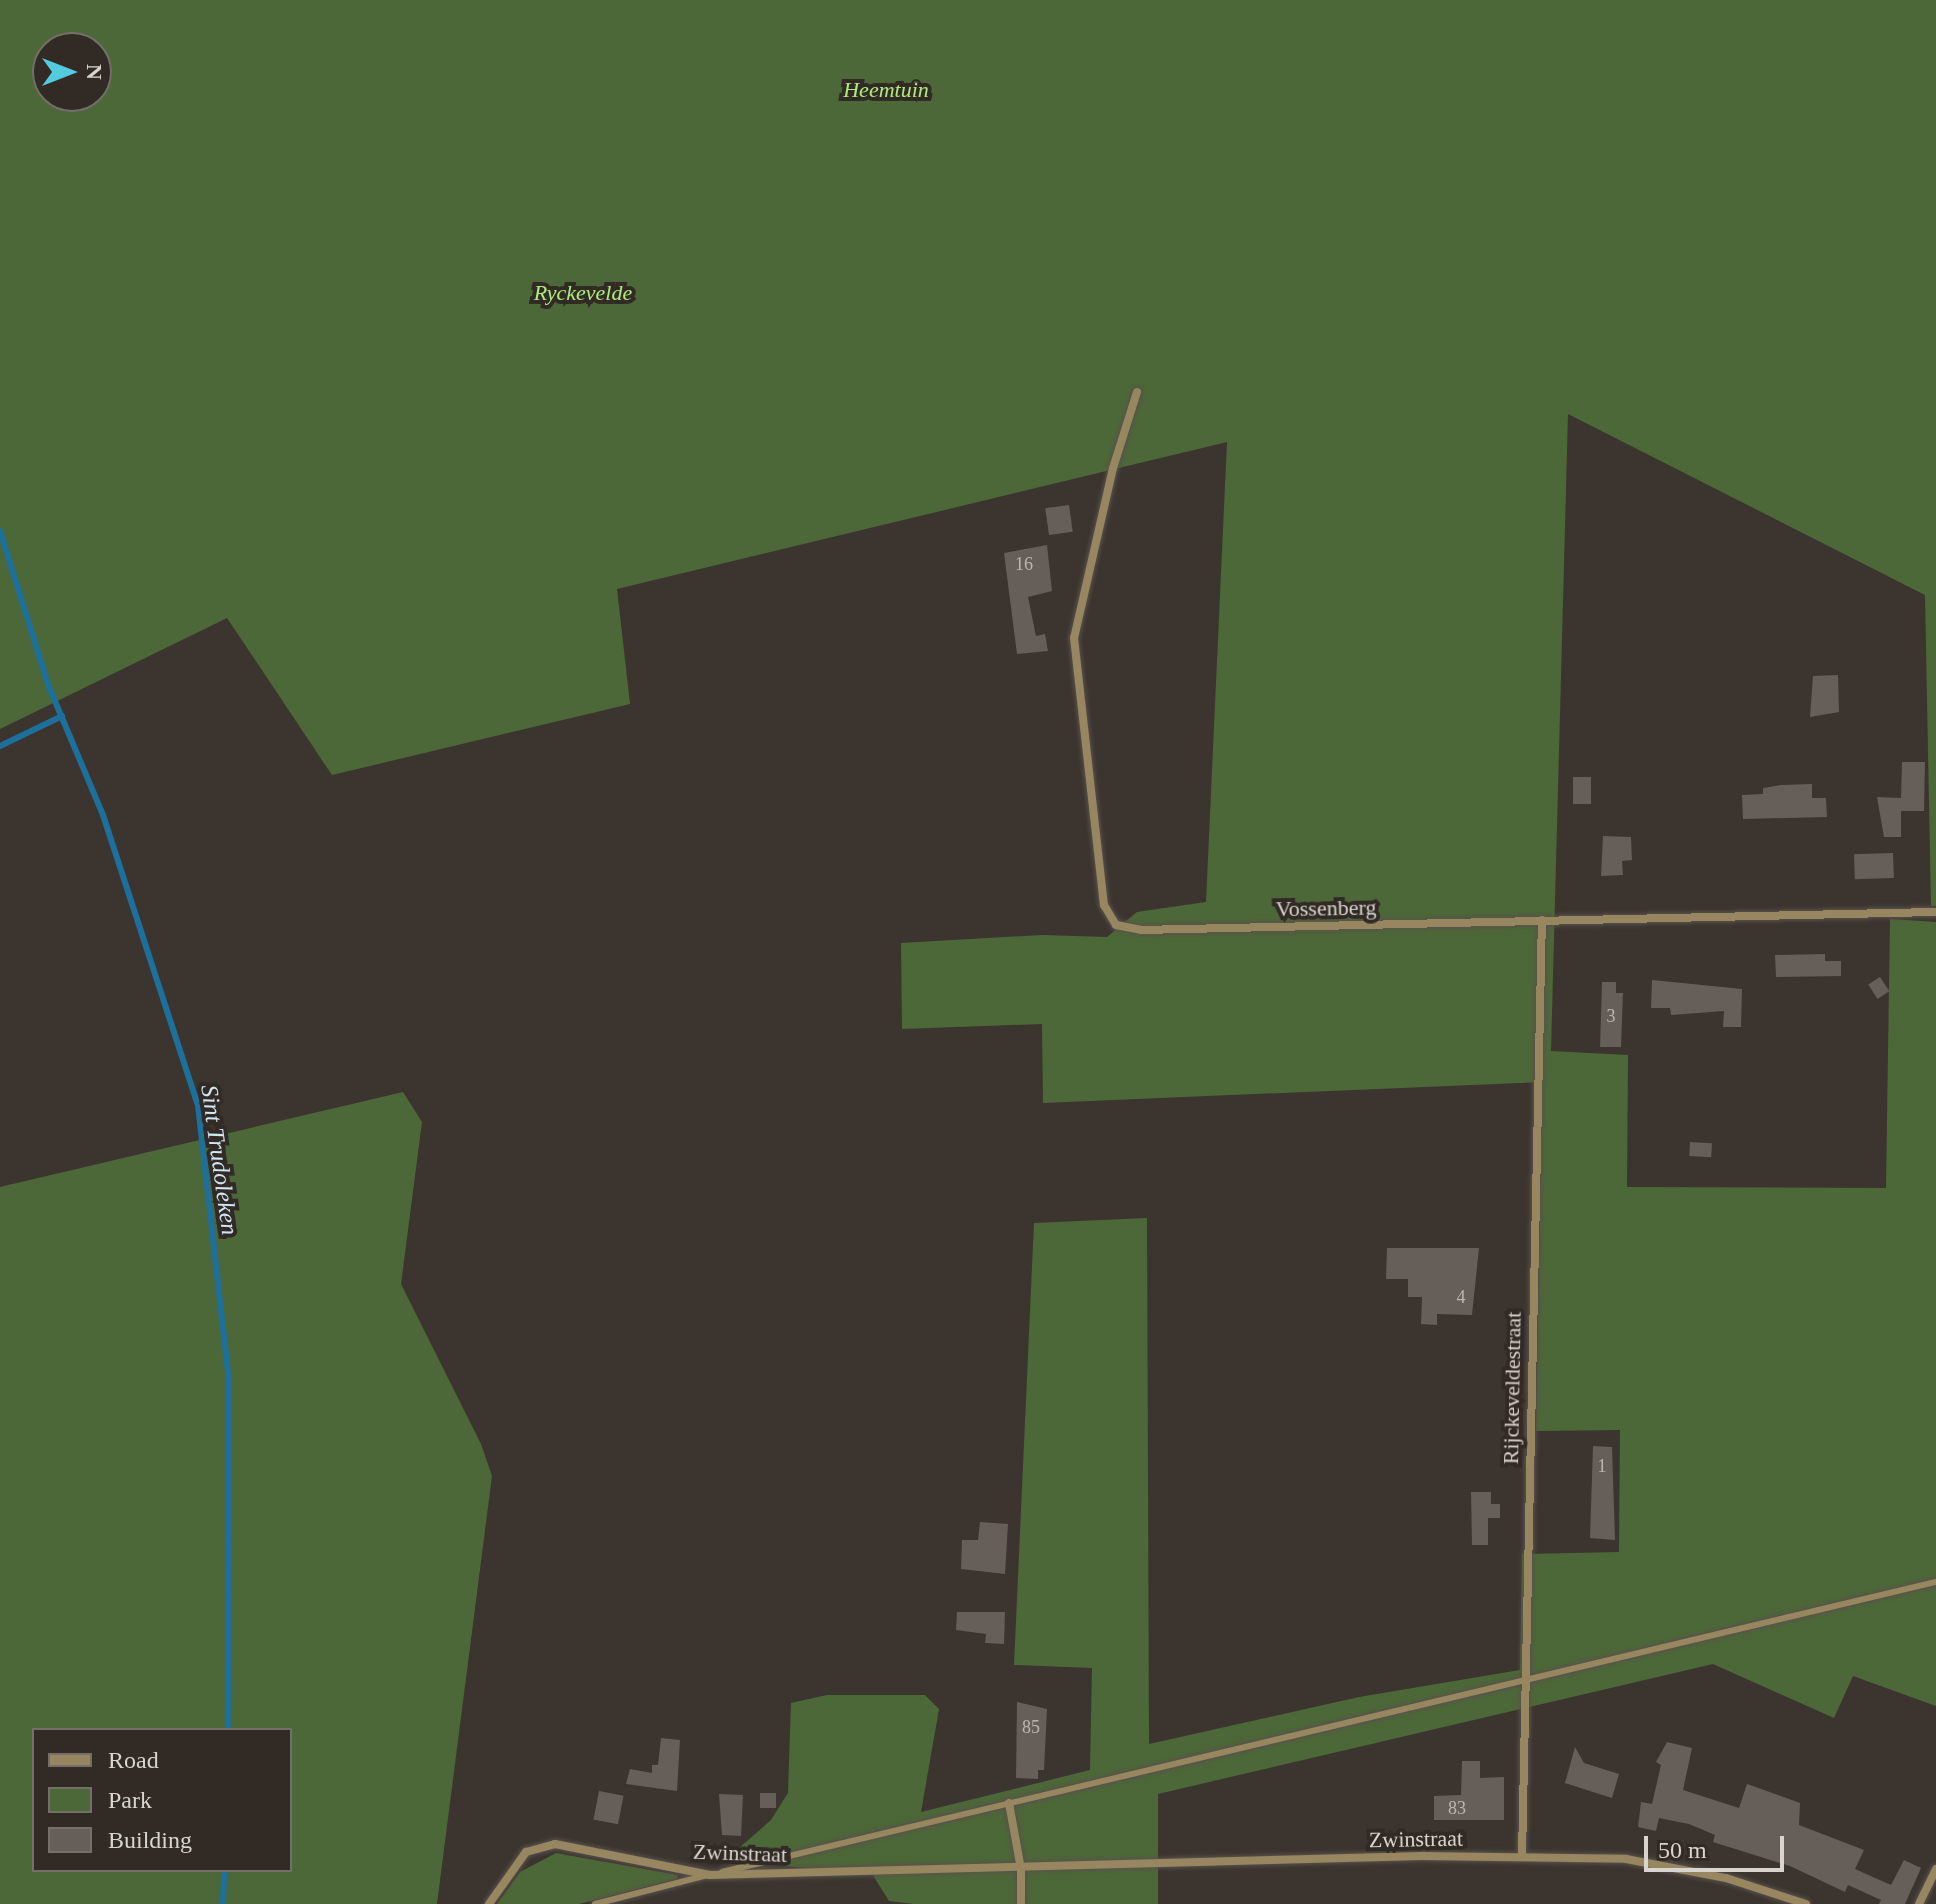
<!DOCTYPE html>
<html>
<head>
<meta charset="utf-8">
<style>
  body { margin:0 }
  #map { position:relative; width:1936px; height:1904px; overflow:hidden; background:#3c352f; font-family:Georgia,serif }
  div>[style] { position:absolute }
  .green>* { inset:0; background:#4d6838 }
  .stream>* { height:6px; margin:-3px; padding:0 3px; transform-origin:3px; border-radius:3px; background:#1c709b }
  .building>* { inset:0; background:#665e58; transform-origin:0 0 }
  .roads { filter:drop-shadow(0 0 2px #58524c) drop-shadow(0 0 2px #58524c) }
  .service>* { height:6px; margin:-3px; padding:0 3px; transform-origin:3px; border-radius:3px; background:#978660 }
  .minor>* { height:8px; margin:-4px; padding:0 4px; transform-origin:4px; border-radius:4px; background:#978660 }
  span { translate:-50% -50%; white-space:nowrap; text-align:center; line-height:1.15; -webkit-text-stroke:8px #322b25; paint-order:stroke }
  .number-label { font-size:18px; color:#bcb6b2 }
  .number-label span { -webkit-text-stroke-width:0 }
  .park-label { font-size:22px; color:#adec7b; font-style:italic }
  .street-label { font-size:22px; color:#d8d4d0 }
  .water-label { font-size:24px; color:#d1e7f6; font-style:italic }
  .legend { position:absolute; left:32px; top:1728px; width:260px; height:144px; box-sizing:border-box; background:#322b25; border:2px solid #746f69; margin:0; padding:10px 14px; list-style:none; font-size:24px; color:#d8d4d0 }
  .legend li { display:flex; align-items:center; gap:16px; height:40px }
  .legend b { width:40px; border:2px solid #746f69 }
  .north { position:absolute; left:32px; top:32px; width:80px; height:80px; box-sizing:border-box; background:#322b25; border:2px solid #746f69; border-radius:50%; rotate:90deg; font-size:22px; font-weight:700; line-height:32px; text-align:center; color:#d8d4d0 }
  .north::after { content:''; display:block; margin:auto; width:28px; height:36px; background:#54cade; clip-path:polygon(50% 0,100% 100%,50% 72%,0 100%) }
  .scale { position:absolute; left:1644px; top:1836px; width:140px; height:36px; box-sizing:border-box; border:4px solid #d8d4d0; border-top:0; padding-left:10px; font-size:24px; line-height:28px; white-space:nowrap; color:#d8d4d0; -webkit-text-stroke:6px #322b25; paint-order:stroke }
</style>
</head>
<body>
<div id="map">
  <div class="green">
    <div style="clip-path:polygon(evenodd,0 0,1936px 0,1936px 906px,1931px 906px,1925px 595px,1568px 414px,1551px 1051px,1628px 1055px,1627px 1187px,1886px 1188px,1890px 919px,1936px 922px,1936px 1706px,1853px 1676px,1834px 1718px,1713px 1664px,1158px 1794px,1158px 1904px,914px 1904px,889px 1901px,871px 1872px,723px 1862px,771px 1820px,788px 1793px,791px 1703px,827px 1695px,925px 1695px,939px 1709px,921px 1812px,1090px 1770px,1092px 1668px,1014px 1665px,1034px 1223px,1147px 1218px,1149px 1744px,1359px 1697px,1520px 1670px,1522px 1554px,1619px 1552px,1620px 1430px,1536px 1431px,1542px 1082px,1043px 1103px,1042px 1024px,902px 1029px,901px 943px,1042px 935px,1107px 937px,1137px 912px,1206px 902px,1227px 442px,617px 589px,630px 704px,332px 775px,227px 618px,0 729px,0 0,48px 48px,96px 48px,96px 96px,48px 96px,48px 48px)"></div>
    <div style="clip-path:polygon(evenodd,403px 1092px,422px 1122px,401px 1284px,481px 1444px,492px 1476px,437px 1904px,0 1904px,0 1187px,403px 1092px,34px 1730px,290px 1730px,290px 1870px,34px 1870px,34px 1730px)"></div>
    <div style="clip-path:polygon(556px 1853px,678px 1875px,677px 1879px,579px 1904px,497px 1904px,520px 1872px)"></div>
  </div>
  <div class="stream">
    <div style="left:0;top:531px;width:164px;rotate:72.6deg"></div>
    <div style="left:49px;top:687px;width:139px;rotate:67.1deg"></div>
    <div style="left:103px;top:815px;width:305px;rotate:71.9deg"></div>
    <div style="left:198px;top:1105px;width:278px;rotate:83.6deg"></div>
    <div style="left:229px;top:1381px;width:349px;rotate:90.2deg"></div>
    <div style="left:0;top:746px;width:69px;rotate:-25.8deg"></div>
    <div style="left:223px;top:1904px;width:34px;rotate:-88deg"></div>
  </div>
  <div class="building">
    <div style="left:1069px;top:505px;width:27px;height:24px;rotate:82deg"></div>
    <div style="clip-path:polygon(1047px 545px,1052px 591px,1028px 597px,1036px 636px,1045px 634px,1048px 651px,1017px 654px,1004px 553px)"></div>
    <div style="clip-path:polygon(1838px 675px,1839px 712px,1810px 717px,1813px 676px)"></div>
    <div style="clip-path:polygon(1902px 762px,1925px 762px,1924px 811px,1901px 811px,1901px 837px,1884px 837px,1877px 797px,1901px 798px)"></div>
    <div style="left:1573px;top:777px;width:18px;height:27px"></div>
    <div style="clip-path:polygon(1812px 784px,1812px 798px,1826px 798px,1827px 817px,1743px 819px,1742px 795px,1763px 794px,1763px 788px,1781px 785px)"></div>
    <div style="clip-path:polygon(1603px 836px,1631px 837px,1632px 860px,1622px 861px,1623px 875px,1601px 876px)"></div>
    <div style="left:1893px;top:853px;width:25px;height:39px;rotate:88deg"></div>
    <div style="clip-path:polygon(1825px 954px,1825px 961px,1841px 961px,1841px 976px,1776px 977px,1775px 955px)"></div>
    <div style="left:1880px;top:977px;width:17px;height:14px;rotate:57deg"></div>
    <div style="clip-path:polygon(1652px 980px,1742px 989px,1741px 1027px,1723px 1027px,1724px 1011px,1671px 1015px,1670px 1008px,1651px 1008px)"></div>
    <div style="clip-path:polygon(1602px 982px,1616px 982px,1616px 993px,1623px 993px,1621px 1047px,1600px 1047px)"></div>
    <div style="left:1690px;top:1142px;width:22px;height:14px;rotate:3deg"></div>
    <div style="clip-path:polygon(1387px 1248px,1479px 1248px,1472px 1315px,1437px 1314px,1437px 1325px,1421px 1324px,1422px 1297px,1408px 1297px,1408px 1279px,1386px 1279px)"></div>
    <div style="clip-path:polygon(1593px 1446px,1612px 1447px,1615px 1540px,1590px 1538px)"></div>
    <div style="clip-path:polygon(1471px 1492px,1491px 1492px,1491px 1504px,1500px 1504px,1500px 1518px,1488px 1518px,1488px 1545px,1472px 1545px)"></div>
    <div style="clip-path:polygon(980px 1522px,1008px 1524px,1005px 1574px,961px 1569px,962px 1540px,978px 1540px)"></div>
    <div style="clip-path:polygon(957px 1612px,1005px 1612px,1004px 1644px,985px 1643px,986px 1634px,956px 1630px)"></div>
    <div style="clip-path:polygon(1017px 1702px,1047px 1709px,1044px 1770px,1038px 1770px,1038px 1779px,1016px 1778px)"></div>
    <div style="clip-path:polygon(661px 1738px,680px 1740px,677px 1791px,626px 1784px,630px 1769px,652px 1773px,652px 1765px,658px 1765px)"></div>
    <div style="clip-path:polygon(1667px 1742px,1692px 1748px,1683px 1790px,1739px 1808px,1747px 1784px,1800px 1803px,1799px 1825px,1864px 1850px,1855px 1869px,1891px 1885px,1904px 1860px,1921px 1868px,1905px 1904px,1879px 1904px,1881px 1900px,1848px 1885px,1845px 1892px,1790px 1866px,1713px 1842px,1715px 1835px,1689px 1824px,1659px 1818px,1656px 1831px,1638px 1827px,1641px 1802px,1652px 1804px,1661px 1765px,1656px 1762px)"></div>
    <div style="clip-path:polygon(1575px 1747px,1584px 1763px,1619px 1774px,1612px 1798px,1565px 1783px)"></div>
    <div style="clip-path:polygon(1462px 1761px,1480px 1761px,1480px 1778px,1504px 1777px,1504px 1820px,1434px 1820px,1434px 1796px,1461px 1795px)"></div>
    <div style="left:599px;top:1791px;width:25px;height:29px;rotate:11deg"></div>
    <div style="left:760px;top:1793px;width:16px;height:15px"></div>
    <div style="clip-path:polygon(719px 1794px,743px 1795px,741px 1836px,722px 1835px)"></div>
  </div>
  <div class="roads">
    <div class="service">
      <div style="left:722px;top:1872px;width:1248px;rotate:-13.44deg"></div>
      <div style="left:595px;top:1904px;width:117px;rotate:-14.4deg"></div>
    </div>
    <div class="minor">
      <div style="left:1137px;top:392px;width:80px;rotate:107.5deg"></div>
      <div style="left:1113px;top:468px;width:174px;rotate:102.9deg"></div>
      <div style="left:1074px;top:638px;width:269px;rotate:83.6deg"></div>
      <div style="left:1104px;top:905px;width:23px;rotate:59deg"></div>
      <div style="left:1116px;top:925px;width:25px;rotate:11deg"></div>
      <div style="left:1141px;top:930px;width:795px;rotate:-1.3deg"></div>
      <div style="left:1009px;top:1803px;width:67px;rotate:79.7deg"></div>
      <div style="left:1021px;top:1869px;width:35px;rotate:90deg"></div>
      <div style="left:1522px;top:1856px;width:936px;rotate:-88.78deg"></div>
      <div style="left:489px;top:1904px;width:64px;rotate:-54.6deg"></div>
      <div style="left:526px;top:1852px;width:30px;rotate:-15deg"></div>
      <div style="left:555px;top:1844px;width:158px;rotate:11.3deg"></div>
      <div style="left:710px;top:1875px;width:712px;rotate:-1.53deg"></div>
      <div style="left:1422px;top:1856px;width:204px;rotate:0.8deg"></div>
      <div style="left:1626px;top:1859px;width:102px;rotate:10.8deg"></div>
      <div style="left:1726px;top:1878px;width:84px;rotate:18deg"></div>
      <div style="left:1919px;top:1904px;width:39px;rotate:-64deg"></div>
    </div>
  </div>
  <div class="number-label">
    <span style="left:1024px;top:564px">16</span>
    <span style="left:1611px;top:1016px">3</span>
    <span style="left:1461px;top:1297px">4</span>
    <span style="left:1602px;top:1466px">1</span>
    <span style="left:1031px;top:1727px">85</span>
    <span style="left:1457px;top:1808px">83</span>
  </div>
  <div class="park-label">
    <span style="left:886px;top:90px">Heemtuin</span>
    <span style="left:583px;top:293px">Ryckevelde</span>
  </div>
  <div class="street-label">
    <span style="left:1326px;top:908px;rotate:-1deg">Vossenberg</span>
    <span style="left:1512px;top:1388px;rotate:-89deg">Rijckeveldestraat</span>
    <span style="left:1416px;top:1839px;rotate:-1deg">Zwinstraat</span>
    <span style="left:740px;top:1853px;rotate:2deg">Zwinstraat</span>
  </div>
  <div class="water-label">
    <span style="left:219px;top:1160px;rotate:82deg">Sint Trudoleken</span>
  </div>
  <ul class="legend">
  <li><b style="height:10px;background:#978660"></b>Road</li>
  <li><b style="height:22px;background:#4d6838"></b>Park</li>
  <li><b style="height:22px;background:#665e58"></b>Building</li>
  </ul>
  <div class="north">N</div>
  <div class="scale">50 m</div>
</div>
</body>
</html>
